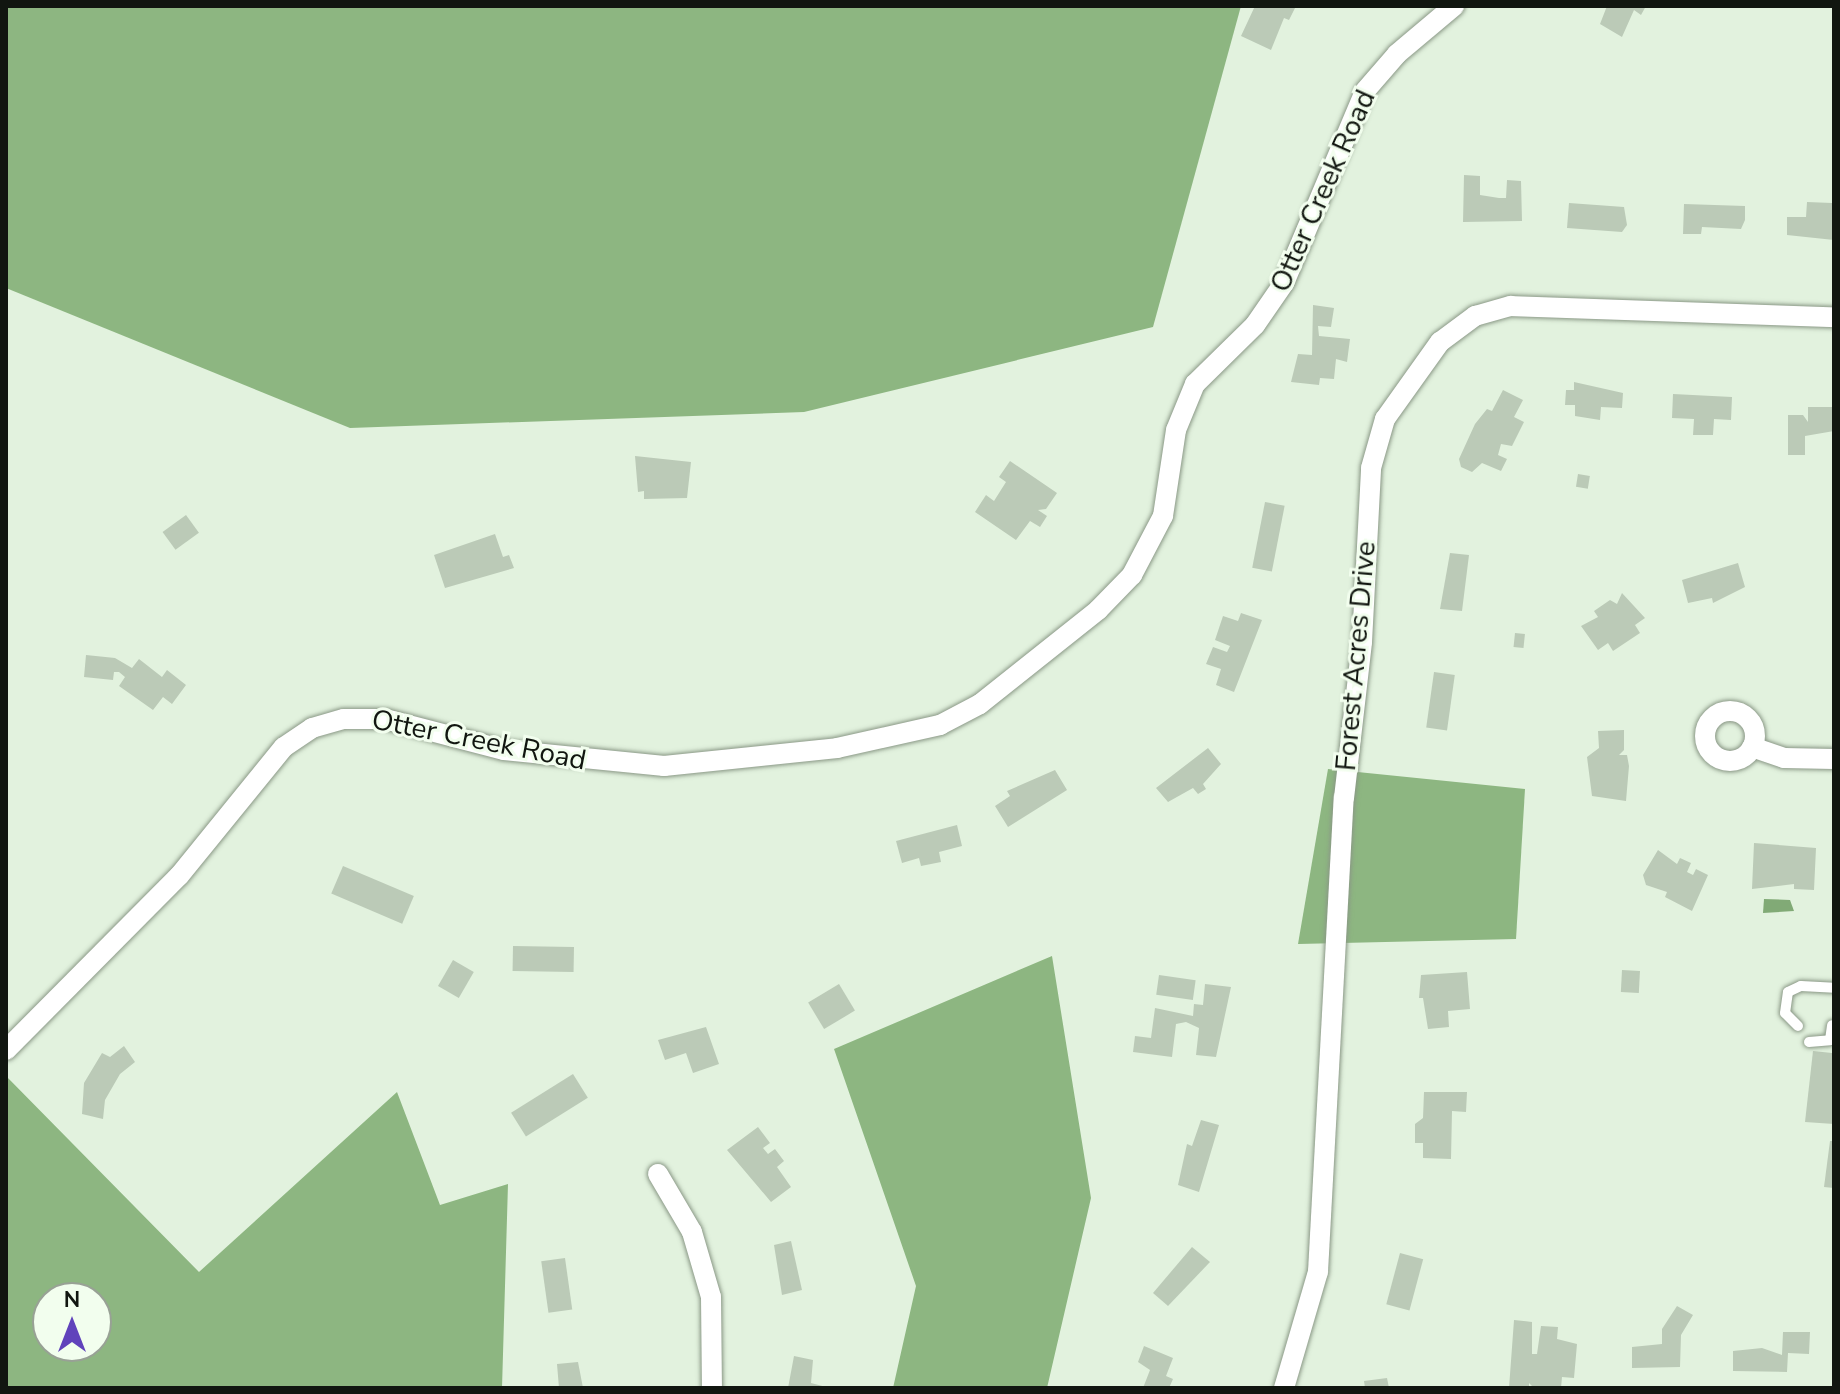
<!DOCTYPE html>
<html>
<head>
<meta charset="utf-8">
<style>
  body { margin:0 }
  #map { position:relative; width:1840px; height:1394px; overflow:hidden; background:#e2f2de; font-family:"Nunito Sans",sans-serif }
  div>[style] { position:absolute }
  .forest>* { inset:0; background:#8db681 }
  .water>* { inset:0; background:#81aa76 }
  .building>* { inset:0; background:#bbcab7; transform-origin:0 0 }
  .roads { filter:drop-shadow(0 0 2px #8a9886) drop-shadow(0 0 2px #8a9886) }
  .service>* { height:10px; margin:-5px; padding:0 5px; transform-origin:5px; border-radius:5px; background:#fff }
  .minor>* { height:20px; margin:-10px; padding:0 10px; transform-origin:10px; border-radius:10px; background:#fff }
  .minor>.ring { margin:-10px; padding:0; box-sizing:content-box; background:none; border:20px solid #fff; border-radius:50% }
  span { translate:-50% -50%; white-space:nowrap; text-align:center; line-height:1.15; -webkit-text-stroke:6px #f2feee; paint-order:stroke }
  .street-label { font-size:28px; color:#111610 }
  .frame { position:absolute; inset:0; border:8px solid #111610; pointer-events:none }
  .north { position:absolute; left:32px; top:1282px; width:80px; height:80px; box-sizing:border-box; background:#f2feee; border:2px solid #98a195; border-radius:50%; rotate:0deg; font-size:22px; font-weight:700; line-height:32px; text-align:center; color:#111610 }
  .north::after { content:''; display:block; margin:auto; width:28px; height:36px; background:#6043bb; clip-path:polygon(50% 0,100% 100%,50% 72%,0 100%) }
</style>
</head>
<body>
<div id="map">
  <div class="forest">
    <div style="clip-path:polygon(6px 6px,1241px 6px,1153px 327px,804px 412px,350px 428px,6px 288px)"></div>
    <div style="clip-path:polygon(1328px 769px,1525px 789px,1516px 939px,1298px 944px)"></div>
    <div style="clip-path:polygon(1052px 956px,1091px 1198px,1047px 1388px,893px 1388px,916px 1286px,834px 1049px)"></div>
    <div style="clip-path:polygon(evenodd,6px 1076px,199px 1272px,397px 1092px,440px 1205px,508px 1184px,502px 1388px,6px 1388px,6px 1076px,96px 1298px,96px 1346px,48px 1346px,48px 1298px,96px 1298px)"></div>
  </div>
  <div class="water">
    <div style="clip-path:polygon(1764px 899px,1790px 900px,1794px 911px,1763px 913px)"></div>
  </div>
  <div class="building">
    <div style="clip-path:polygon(1255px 6px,1296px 6px,1289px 20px,1284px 18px,1271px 50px,1241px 36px)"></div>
    <div style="clip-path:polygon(1607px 6px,1646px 6px,1641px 15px,1634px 10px,1622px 37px,1600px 24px)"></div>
    <div style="clip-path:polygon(1464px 175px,1480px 176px,1480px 195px,1499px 198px,1506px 198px,1507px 180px,1521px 181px,1522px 221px,1463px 222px)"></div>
    <div style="clip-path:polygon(1807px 202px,1832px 203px,1834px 240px,1787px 235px,1787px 217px,1806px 217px)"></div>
    <div style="clip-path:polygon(1569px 203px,1624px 207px,1627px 225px,1622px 232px,1567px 228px)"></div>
    <div style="clip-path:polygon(1684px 204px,1745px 206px,1745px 220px,1741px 229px,1702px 227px,1701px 234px,1683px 234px)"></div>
    <div style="clip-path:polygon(1313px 305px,1334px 308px,1331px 327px,1318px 326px,1319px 336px,1350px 339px,1347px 362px,1336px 359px,1334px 379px,1320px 378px,1319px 385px,1291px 382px,1298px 354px,1312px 355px)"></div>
    <div style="clip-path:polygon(1574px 382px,1623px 393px,1622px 408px,1601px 407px,1600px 420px,1575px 416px,1575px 405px,1565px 405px,1566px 390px,1574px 390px)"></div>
    <div style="clip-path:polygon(1503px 390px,1523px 400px,1514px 417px,1524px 422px,1512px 446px,1501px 444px,1498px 455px,1507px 459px,1501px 471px,1482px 463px,1472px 472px,1461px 467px,1459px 459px,1475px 424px,1487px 409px,1492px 411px)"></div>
    <div style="clip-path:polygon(1673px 394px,1732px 397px,1731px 420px,1714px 419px,1713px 435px,1693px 435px,1694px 419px,1672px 418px)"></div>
    <div style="clip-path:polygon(1808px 407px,1834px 407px,1834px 431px,1805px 436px,1805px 455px,1788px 455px,1788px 415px,1803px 415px,1808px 422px)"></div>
    <div style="clip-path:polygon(635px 456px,691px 462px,687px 498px,644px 499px,644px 491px,638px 492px)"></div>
    <div style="clip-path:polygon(1010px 461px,1057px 493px,1046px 509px,1038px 510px,1047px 516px,1040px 527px,1030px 521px,1016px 540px,975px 512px,986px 495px,994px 501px,1006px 482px,999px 477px)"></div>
    <div style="left:1578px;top:474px;width:12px;height:13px;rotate:9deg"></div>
    <div style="left:1265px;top:502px;width:20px;height:67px;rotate:11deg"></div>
    <div style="left:186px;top:515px;width:22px;height:29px;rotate:54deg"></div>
    <div style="clip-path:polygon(495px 534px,503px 557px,509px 555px,514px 568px,445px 588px,434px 555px)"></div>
    <div style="clip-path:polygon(1450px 553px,1469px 555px,1462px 611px,1440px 609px)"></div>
    <div style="clip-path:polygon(1738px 563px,1745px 587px,1713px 603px,1712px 598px,1688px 603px,1682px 580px)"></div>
    <div style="clip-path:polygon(1622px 593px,1645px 618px,1635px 625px,1640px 633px,1613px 651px,1608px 643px,1598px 650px,1581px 626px,1598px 617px,1594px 611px,1610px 600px,1617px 604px)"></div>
    <div style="clip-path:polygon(1241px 613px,1262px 620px,1234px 692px,1216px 685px,1221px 669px,1206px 664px,1213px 647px,1227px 652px,1230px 646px,1215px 640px,1223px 616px,1238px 621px)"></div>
    <div style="left:1515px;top:633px;width:10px;height:14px;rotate:6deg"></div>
    <div style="clip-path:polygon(86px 655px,115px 658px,132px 668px,139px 659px,162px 677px,167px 670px,186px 685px,172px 704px,163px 697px,153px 710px,119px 686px,125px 677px,119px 672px,114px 672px,113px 680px,84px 677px)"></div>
    <div style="left:1434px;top:672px;width:21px;height:56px;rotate:8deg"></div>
    <div style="clip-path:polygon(1624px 730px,1624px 750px,1619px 755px,1627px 755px,1629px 766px,1626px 801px,1592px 796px,1587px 757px,1599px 748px,1598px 731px)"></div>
    <div style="clip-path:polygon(1208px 748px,1221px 764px,1203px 784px,1206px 789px,1198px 794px,1193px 788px,1168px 802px,1156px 788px)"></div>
    <div style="clip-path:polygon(1055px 770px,1067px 790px,1008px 827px,995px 806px,1010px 796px,1007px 791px)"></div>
    <div style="clip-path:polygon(957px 825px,962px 846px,939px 852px,941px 862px,921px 866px,919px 858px,902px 863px,896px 841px)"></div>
    <div style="clip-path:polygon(1754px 843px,1816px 848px,1814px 890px,1794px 889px,1794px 884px,1752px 889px)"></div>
    <div style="clip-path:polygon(1658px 850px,1677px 864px,1680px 858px,1691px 863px,1687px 872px,1693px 875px,1696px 869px,1708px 875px,1692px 911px,1665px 897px,1667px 892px,1646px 885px,1643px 875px)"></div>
    <div style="left:343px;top:866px;width:77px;height:30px;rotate:23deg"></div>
    <div style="left:513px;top:946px;width:61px;height:25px;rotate:1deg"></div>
    <div style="left:453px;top:960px;width:24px;height:30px;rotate:30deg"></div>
    <div style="left:1622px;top:970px;width:18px;height:22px;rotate:3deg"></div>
    <div style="clip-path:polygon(1467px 972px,1470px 1009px,1448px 1011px,1449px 1027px,1428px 1029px,1423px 998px,1419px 998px,1421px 975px)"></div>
    <div style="left:1159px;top:975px;width:37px;height:20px;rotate:8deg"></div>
    <div style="left:839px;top:984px;width:31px;height:36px;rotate:59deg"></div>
    <div style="clip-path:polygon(1205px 984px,1231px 987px,1216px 1057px,1196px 1055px,1199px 1028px,1186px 1022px,1176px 1024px,1172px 1057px,1133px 1052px,1135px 1036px,1151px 1038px,1155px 1008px,1193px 1016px,1194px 1004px,1203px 1005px)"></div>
    <div style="clip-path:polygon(706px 1027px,719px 1064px,693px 1073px,686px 1053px,665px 1060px,658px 1040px)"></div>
    <div style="clip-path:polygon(124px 1046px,135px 1062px,120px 1074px,105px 1100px,103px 1119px,82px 1114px,84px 1083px,102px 1053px,110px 1057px)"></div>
    <div style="clip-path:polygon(1813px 1051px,1832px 1053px,1834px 1124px,1805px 1122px)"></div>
    <div style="left:573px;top:1074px;width:28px;height:73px;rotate:58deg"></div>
    <div style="clip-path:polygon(1424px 1092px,1467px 1092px,1466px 1112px,1452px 1111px,1451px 1159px,1423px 1158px,1423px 1143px,1415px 1143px,1415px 1124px,1423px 1118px)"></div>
    <div style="clip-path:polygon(1201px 1120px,1219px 1125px,1199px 1192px,1178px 1185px,1187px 1144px,1192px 1146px)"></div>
    <div style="clip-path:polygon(758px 1127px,770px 1143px,763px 1148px,768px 1154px,775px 1149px,784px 1161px,777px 1167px,791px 1187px,771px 1202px,727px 1150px)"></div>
    <div style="clip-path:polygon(1830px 1141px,1834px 1141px,1834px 1188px,1824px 1187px)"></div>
    <div style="clip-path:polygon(791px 1241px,802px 1290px,782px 1295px,774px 1245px)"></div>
    <div style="clip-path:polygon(1192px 1247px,1210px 1262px,1168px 1306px,1153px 1293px)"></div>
    <div style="left:1400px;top:1253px;width:24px;height:53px;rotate:15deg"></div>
    <div style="left:565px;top:1258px;width:52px;height:24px;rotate:82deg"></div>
    <div style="clip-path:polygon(1677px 1306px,1693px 1315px,1681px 1335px,1680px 1367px,1632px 1368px,1632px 1347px,1662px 1344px,1662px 1329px)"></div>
    <div style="clip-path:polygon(1514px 1320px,1532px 1322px,1532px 1354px,1537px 1354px,1541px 1326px,1558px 1327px,1557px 1339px,1577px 1344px,1574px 1378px,1562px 1377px,1561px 1388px,1534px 1388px,1529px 1383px,1529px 1388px,1509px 1388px)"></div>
    <div style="clip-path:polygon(1783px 1332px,1810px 1332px,1809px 1354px,1788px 1353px,1787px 1372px,1733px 1371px,1733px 1351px,1762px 1348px,1782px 1355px)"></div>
    <div style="clip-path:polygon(1144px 1346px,1173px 1358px,1166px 1376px,1173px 1379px,1169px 1388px,1143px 1388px,1150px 1370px,1138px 1362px)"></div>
    <div style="clip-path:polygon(794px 1356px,813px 1360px,811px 1383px,830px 1388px,788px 1388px)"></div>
    <div style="clip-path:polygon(578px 1362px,583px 1388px,559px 1388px,557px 1364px)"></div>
    <div style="clip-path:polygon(1387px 1378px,1389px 1388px,1365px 1388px,1364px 1381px)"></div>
  </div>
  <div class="roads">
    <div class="service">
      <div style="left:1798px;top:1026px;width:18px;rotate:-135deg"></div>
      <div style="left:1785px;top:1013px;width:21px;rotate:-82deg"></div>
      <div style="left:1788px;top:992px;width:14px;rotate:-25deg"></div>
      <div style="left:1801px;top:986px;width:33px;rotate:3deg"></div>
      <div style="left:1809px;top:1042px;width:21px;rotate:-5deg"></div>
      <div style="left:1830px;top:1040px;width:15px;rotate:-82deg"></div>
    </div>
    <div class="minor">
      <div class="ring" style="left:1705px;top:711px;width:30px;height:30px"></div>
      <div style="left:1752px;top:747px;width:34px;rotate:19deg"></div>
      <div style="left:1784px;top:758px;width:50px;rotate:1.1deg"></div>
      <div style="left:6px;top:1050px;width:245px;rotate:-45.2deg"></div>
      <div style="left:179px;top:876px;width:166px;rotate:-50.9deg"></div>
      <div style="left:284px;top:747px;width:34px;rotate:-34deg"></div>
      <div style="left:312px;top:728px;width:33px;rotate:-16deg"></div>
      <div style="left:344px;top:719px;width:41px"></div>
      <div style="left:385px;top:719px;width:123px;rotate:14.6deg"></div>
      <div style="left:504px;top:750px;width:161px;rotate:5.7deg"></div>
      <div style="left:664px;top:766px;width:174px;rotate:-5.9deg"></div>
      <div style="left:837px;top:748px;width:106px;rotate:-12.6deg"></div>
      <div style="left:940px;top:725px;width:45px;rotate:-27.7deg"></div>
      <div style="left:980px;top:704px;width:151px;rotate:-38.5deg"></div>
      <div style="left:1098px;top:610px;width:49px;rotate:-45.8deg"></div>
      <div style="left:1132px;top:575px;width:67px;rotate:-62.3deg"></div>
      <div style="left:1163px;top:516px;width:87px;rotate:-81.4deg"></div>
      <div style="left:1176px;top:430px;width:50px;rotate:-67.6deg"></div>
      <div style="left:1195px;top:384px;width:84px;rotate:-44.5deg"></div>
      <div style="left:1255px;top:325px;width:51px;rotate:-55.4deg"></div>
      <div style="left:1284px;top:283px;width:208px;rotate:-67.1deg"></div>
      <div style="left:1365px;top:91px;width:49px;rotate:-49.1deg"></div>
      <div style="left:1397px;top:54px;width:75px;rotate:-40.1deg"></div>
      <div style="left:658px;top:1174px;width:67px;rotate:59.6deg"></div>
      <div style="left:692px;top:1232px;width:68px;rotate:73.7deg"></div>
      <div style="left:711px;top:1297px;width:91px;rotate:89.4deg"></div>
      <div style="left:1284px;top:1388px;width:121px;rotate:-73.7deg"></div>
      <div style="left:1318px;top:1272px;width:475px;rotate:-86.9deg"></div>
      <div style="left:1344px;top:798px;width:157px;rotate:-83.4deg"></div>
      <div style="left:1362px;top:642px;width:174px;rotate:-87deg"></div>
      <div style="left:1371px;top:468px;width:51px;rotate:-74.1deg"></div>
      <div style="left:1385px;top:419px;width:95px;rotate:-54.5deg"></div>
      <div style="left:1440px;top:342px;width:44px;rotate:-36.6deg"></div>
      <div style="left:1475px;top:316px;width:37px;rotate:-16deg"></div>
      <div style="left:1511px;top:306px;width:323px;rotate:2deg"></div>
    </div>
  </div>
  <div class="street-label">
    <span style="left:1323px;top:191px;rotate:-66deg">Otter Creek Road</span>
    <span style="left:1356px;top:656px;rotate:-85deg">Forest Acres Drive</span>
    <span style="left:479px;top:740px;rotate:11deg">Otter Creek Road</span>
  </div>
  <div class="frame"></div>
  <div class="north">N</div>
</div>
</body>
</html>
